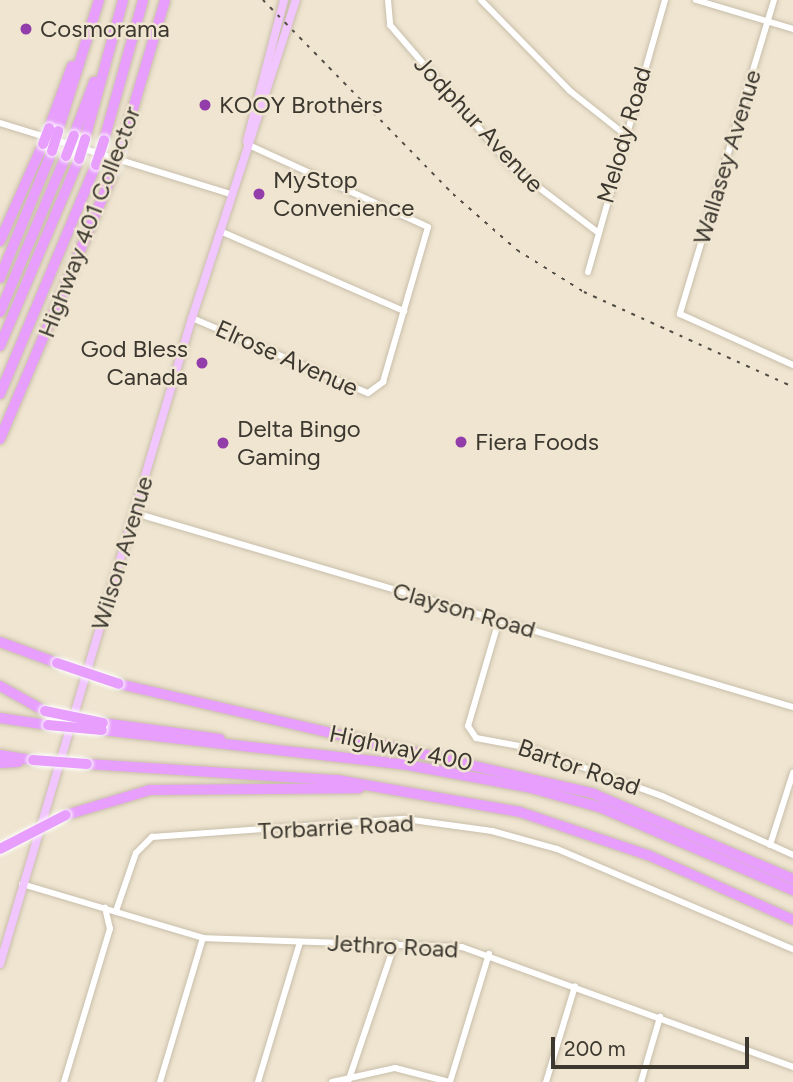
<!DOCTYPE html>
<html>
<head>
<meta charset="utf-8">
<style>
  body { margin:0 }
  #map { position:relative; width:793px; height:1082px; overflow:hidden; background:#efe5d0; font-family:Figtree,sans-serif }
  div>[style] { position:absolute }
  .roads { filter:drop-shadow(0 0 2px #c8beaa) drop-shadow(0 0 2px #c8beaa) }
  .minor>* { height:6px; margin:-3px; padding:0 3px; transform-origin:3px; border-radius:3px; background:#fff }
  .major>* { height:8px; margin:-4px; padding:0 4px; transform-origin:4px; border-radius:4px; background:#f1c5fd }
  .highway>* { height:10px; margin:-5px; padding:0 5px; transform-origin:5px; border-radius:5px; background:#e79efc }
  .rail>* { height:2px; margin-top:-1px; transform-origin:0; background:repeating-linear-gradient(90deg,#504b42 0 3.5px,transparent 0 10.5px) }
  .bridges { filter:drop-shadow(0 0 2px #fff) drop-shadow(0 0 2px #fff) }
  .highway-bridge>* { height:10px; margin:-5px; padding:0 5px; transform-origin:5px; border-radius:5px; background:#e79efc }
  .dots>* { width:19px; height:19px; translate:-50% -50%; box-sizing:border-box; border:4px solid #efe5d0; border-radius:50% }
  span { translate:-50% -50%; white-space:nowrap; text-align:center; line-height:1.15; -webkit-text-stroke:5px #efe5d0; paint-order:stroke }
  .poi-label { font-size:24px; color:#3c3830 }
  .left { translate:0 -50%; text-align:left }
  .right { translate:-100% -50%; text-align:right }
  .street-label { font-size:24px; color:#3c3830 }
  .scale { position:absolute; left:551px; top:1037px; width:198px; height:32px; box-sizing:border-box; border:4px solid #3c3830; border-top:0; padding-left:9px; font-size:21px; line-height:24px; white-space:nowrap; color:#3c3830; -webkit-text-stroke:5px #efe5d0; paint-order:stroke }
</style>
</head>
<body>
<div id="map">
  <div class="roads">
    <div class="minor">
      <div style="left:388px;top:0;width:25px;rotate:85deg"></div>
      <div style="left:390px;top:25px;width:187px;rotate:49.3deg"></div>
      <div style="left:512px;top:167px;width:106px;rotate:37.3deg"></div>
      <div style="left:481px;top:0;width:127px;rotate:45.6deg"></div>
      <div style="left:570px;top:91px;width:68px;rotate:38.4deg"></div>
      <div style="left:696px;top:0;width:101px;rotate:16.6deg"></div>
      <div style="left:774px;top:0;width:328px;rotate:106.7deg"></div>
      <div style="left:680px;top:314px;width:124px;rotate:24.3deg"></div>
      <div style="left:0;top:123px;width:242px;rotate:17.1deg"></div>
      <div style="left:220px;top:231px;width:201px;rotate:23.5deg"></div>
      <div style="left:588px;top:272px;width:283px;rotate:-74.2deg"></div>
      <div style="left:192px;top:318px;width:191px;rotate:23.1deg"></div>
      <div style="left:368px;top:393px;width:19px;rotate:-36deg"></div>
      <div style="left:383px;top:382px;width:161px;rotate:-73.8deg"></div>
      <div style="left:428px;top:227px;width:199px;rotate:-155.4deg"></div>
      <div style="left:135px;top:513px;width:686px;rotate:16.43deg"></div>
      <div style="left:499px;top:620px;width:110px;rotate:106.3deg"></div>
      <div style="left:468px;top:726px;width:14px;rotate:56deg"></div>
      <div style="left:476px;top:738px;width:55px;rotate:10.5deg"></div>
      <div style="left:530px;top:748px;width:140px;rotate:20deg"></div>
      <div style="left:662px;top:796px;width:144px;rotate:24.2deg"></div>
      <div style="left:770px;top:845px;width:76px;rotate:-72.3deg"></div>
      <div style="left:22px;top:884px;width:189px;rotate:16.6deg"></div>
      <div style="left:203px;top:938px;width:259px;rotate:2deg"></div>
      <div style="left:462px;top:947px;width:352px;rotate:19.9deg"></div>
      <div style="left:116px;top:911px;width:61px;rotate:-71deg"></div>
      <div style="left:136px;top:853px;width:23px;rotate:-45deg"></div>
      <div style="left:152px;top:837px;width:254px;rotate:-4.1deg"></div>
      <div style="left:405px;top:819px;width:88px;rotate:7.9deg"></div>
      <div style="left:492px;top:831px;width:67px;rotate:15.5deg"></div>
      <div style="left:557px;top:849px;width:256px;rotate:23deg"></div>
      <div style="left:64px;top:1082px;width:160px;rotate:-73.3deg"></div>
      <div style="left:110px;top:929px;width:22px;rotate:-103deg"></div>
      <div style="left:160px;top:1082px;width:150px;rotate:-73.4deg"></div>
      <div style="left:258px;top:1082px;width:146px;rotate:-73.3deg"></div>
      <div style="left:332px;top:1082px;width:65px;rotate:-12.5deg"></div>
      <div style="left:395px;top:1068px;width:56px;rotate:14.5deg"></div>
      <div style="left:348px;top:1082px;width:147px;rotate:-71.3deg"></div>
      <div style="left:450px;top:1082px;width:134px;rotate:-73.1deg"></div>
      <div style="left:546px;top:1082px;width:100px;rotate:-73.2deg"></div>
      <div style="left:641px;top:1082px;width:68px;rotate:-73.7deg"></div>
    </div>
    <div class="major">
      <div style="left:247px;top:141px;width:146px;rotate:-75.3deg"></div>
      <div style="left:0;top:964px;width:674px;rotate:-73.45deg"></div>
      <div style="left:192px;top:318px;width:335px;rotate:-71.9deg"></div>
    </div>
    <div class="highway">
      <div style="left:49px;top:128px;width:66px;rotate:-69.6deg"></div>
      <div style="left:58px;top:131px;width:137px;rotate:-72.6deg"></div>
      <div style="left:74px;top:135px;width:57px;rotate:-69.3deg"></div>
      <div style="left:85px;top:139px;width:144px;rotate:-74.7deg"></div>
      <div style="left:104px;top:140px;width:145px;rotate:-74.4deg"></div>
      <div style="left:121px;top:149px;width:155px;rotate:-73.5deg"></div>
      <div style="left:0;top:241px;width:106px;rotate:-66.1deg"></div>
      <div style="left:0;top:278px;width:137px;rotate:-67.7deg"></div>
      <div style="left:0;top:312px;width:169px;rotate:-67.1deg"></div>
      <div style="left:0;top:346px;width:203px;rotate:-67.1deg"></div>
      <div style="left:0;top:394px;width:248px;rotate:-67.3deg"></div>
      <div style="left:0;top:439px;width:292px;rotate:-67deg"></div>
      <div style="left:0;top:642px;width:61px;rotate:20.2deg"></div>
      <div style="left:119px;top:684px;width:488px;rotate:13deg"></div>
      <div style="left:594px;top:794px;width:216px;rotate:23.1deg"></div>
      <div style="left:0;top:686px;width:51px;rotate:29.1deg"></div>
      <div style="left:0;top:718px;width:49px;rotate:8.3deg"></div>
      <div style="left:103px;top:723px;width:118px;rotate:7.8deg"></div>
      <div style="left:102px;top:730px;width:302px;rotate:6.5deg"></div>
      <div style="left:402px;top:764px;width:131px;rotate:10.5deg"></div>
      <div style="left:531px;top:788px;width:71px;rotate:15.6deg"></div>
      <div style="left:599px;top:807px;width:211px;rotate:23.2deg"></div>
      <div style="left:0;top:755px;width:33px;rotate:9deg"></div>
      <div style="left:0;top:763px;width:18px;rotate:-3deg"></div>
      <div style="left:87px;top:764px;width:251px;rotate:3.7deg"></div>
      <div style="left:337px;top:780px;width:186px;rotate:9.9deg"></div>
      <div style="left:520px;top:812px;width:135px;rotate:18.6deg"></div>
      <div style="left:648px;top:855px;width:159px;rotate:24.1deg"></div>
      <div style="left:66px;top:815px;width:88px;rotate:-16.6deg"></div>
      <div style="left:150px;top:790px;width:209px;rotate:-0.5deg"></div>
    </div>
  </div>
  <div class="rail">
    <div style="left:263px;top:0;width:272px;rotate:45.6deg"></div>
    <div style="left:453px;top:194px;width:85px;rotate:41.2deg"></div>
    <div style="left:517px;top:250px;width:79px;rotate:32.1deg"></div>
    <div style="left:584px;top:292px;width:230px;rotate:24.4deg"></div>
  </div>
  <div class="bridges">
    <div class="highway-bridge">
      <div style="left:43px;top:144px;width:17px;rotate:-69deg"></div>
      <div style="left:52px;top:151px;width:21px;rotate:-73deg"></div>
      <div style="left:66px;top:156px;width:22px;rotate:-69deg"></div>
      <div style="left:79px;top:159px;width:21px;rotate:-73deg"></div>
      <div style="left:96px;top:165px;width:26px;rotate:-72deg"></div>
      <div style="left:114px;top:170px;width:22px;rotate:-72deg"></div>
      <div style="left:57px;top:663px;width:65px;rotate:18.7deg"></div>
      <div style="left:45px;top:711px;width:59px;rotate:11.7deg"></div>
      <div style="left:48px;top:725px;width:54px;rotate:5.3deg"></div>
      <div style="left:33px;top:760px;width:54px;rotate:4.2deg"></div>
      <div style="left:0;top:849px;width:74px;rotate:-27.3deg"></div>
    </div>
  </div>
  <div class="dots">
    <div style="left:26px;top:29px;background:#933daa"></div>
    <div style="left:205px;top:105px;background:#933daa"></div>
    <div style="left:259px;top:194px;background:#933daa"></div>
    <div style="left:202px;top:363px;background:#933daa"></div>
    <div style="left:461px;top:442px;background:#933daa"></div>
    <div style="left:223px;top:443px;background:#933daa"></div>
  </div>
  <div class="poi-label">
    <span class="left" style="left:40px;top:29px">Cosmorama</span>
    <span class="left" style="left:219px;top:105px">KOOY Brothers</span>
    <span class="left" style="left:273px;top:194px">MyStop<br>Convenience</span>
    <span class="right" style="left:188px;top:363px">God Bless<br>Canada</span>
    <span class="left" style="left:237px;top:443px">Delta Bingo<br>Gaming</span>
    <span class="left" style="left:475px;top:442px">Fiera Foods</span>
  </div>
  <div class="street-label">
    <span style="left:479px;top:124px;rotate:47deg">Jodphur Avenue</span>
    <span style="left:624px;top:135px;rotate:-74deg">Melody Road</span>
    <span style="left:727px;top:157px;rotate:-73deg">Wallasey Avenue</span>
    <span style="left:89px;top:222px;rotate:-69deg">Highway 401 Collector</span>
    <span style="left:287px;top:358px;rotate:24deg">Elrose Avenue</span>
    <span style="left:122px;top:553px;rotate:-73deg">Wilson Avenue</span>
    <span style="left:464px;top:610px;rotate:16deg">Clayson Road</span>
    <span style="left:401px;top:748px;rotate:12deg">Highway 400</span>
    <span style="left:579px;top:767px;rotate:19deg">Bartor Road</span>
    <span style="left:336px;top:827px;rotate:-3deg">Torbarrie Road</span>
    <span style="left:393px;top:946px;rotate:3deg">Jethro Road</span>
  </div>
  <div class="scale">200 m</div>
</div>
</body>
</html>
